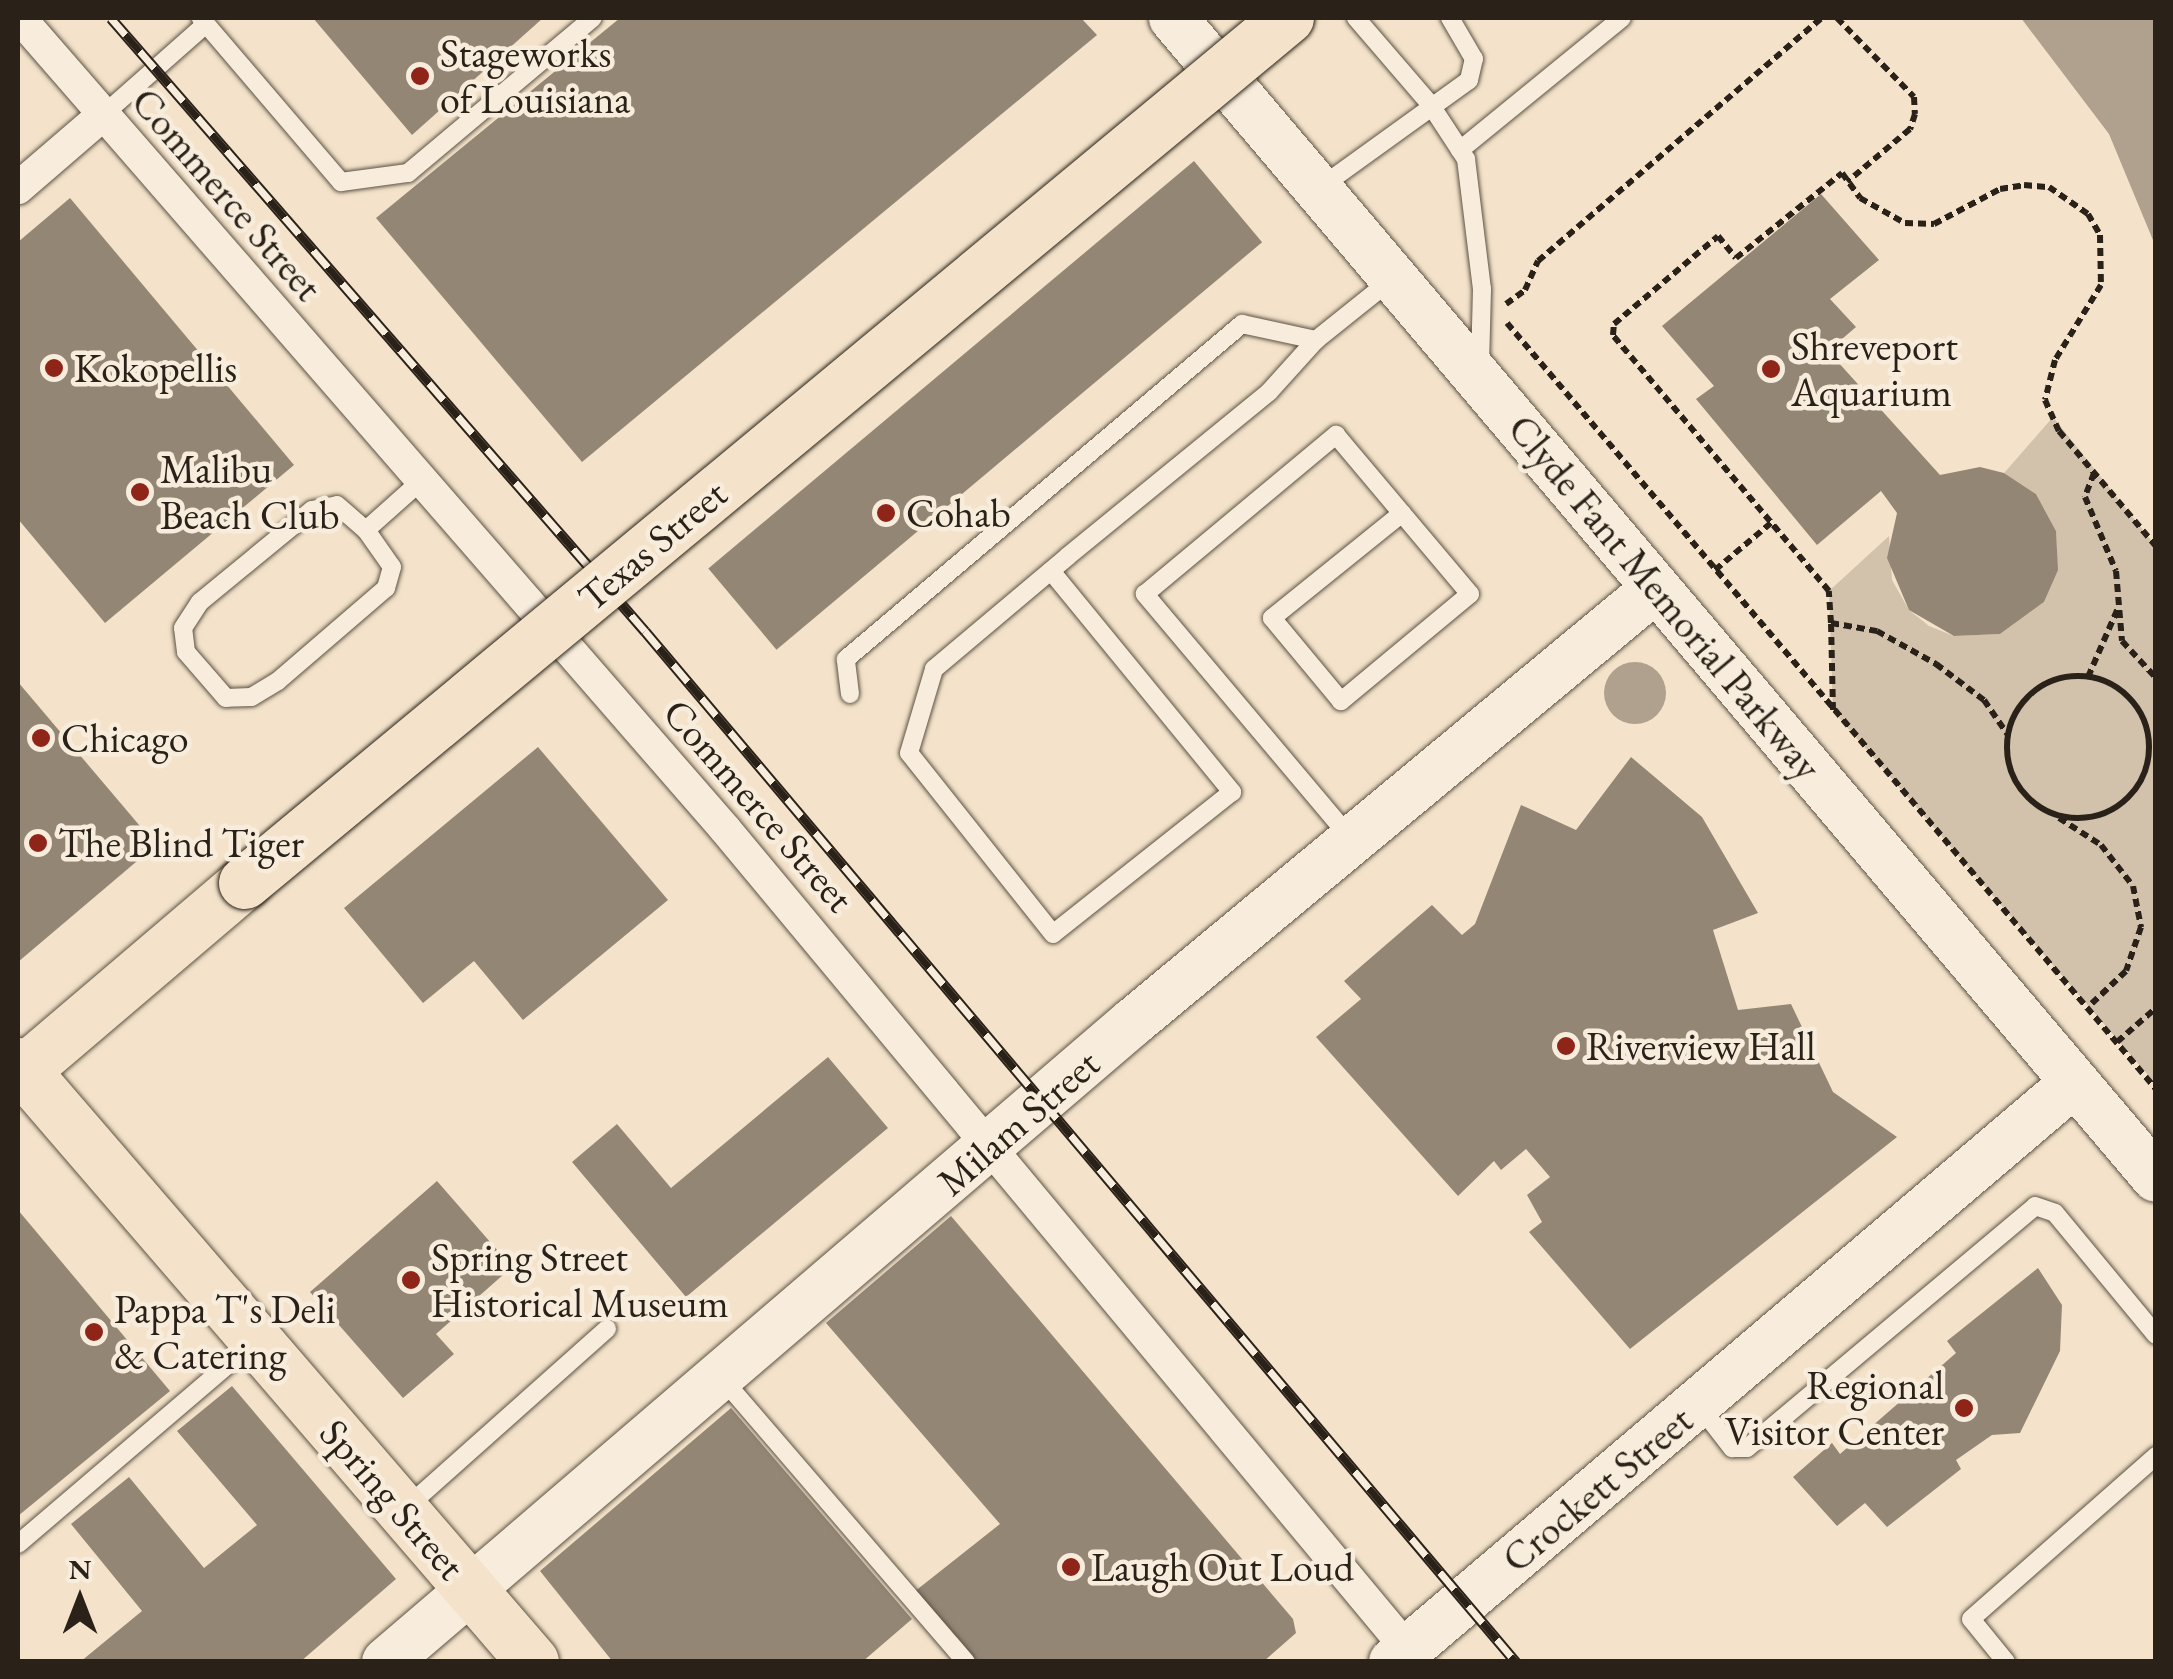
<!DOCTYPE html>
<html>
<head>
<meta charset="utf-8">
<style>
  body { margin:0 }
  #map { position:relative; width:2173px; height:1679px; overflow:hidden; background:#f4e3ca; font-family:"EB Garamond",serif }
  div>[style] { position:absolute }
  .green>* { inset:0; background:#d2c2ac }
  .water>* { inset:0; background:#afa18d }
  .round { border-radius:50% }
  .building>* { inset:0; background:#938675; transform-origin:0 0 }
  .path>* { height:6px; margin-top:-3px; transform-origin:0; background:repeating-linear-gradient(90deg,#2a2218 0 8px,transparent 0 13px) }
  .path>.ring { margin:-3px; padding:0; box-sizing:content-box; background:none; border:6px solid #2a2218; border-radius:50% }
  .roads { filter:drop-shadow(0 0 2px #5c5244) drop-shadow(0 0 2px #5c5244) }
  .lane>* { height:18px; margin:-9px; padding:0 9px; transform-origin:9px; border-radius:9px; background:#f8eddd }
  .street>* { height:32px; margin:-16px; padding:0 16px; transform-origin:16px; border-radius:16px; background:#f8eddd }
  .secondary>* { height:48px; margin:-24px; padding:0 24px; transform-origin:24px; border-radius:24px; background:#f8eddd }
  .primary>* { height:52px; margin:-26px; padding:0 26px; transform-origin:26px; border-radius:26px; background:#f4e3ca }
  .rail>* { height:11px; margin-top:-5.5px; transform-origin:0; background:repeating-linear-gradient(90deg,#f8eddd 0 22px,#2a2218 0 44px); box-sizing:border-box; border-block:2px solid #2a2218 }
  .bridges { filter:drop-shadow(0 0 2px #2a2218) drop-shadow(0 0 2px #2a2218) }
  .primary-bridge>* { height:52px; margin:-26px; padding:0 26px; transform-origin:26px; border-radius:26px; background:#f4e3ca }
  .dots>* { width:28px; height:28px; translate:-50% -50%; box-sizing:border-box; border:5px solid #f8eddd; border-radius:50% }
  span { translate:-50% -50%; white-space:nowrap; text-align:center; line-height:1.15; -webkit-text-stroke:9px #f8eddd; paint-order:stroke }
  .poi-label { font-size:40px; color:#2a2218 }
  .left { translate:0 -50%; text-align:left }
  .right { translate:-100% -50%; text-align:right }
  .street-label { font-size:40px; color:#2a2218 }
  .frame { position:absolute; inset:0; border:20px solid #2a2218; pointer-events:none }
  .north { position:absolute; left:30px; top:1549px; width:100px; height:100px; -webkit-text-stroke:8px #f8eddd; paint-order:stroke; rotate:0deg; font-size:28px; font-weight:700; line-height:40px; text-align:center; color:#2a2218 }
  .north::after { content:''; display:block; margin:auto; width:35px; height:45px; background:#2a2218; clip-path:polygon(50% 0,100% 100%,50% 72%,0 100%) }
</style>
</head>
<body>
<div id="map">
  <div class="green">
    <div style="clip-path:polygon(2053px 417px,2155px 545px,2155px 1083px,1833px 711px,1829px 591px,1889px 536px,1892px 580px,1909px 610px,1929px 626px,1954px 636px,2000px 634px,2044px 602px,2057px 570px,2056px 531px,2036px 494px,2004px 473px)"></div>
  </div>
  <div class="water">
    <div style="clip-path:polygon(2021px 18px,2155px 18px,2155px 245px,2109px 134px)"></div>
    <div class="round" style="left:1604px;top:662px;width:62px;height:62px"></div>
  </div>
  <div class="building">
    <div style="clip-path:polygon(313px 18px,543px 18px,412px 135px)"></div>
    <div style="clip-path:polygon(620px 18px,1081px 18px,1097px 35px,582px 462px,376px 218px)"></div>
    <div style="left:1194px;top:161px;width:106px;height:634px;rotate:50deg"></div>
    <div style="clip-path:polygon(1821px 194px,1879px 260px,1830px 299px,1856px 327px,1828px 351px,1940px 475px,1980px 467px,2004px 473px,2036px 494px,2056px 531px,2058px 570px,2044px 602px,2000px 634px,1954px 636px,1909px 610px,1887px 558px,1897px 513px,1881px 491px,1817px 545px,1696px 399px,1714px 386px,1662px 326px)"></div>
    <div style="clip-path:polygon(70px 198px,294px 465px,105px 623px,18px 519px,18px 242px)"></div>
    <div style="clip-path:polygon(18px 682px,156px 845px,18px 962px)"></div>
    <div style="clip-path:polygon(538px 747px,668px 900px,523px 1020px,474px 961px,423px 1003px,344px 908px)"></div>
    <div style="clip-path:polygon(1631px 757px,1702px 817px,1758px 913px,1713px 930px,1738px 1010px,1791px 1004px,1833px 1092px,1897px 1137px,1630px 1349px,1529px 1232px,1542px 1222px,1527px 1195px,1550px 1177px,1526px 1149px,1501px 1170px,1494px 1161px,1458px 1196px,1316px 1037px,1361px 999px,1344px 981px,1432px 905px,1462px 935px,1475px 924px,1521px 805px,1576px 830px)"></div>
    <div style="clip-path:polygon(828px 1057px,888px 1128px,686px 1297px,572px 1162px,617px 1124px,671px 1188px)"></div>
    <div style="clip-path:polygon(437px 1181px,512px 1267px,436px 1334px,454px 1354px,403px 1398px,310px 1292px)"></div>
    <div style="clip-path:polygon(18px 1210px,170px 1391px,18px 1516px)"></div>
    <div style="clip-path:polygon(951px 1216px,1293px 1619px,1296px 1633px,1263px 1662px,973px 1662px,914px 1592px,1000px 1524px,826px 1323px)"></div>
    <div style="clip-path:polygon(2038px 1268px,2062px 1305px,2060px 1351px,2020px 1433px,1992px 1435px,1956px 1460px,1961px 1469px,1887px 1527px,1865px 1503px,1837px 1526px,1793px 1477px,1832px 1443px,1840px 1454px,1956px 1353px,1947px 1341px)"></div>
    <div style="clip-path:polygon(232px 1386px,396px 1579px,300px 1662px,80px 1662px,142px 1611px,71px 1524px,129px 1477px,204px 1568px,257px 1525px,177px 1431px)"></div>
    <div style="clip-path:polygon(731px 1408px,912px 1619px,862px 1662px,613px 1662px,540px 1571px)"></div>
  </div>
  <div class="path">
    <div style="left:1837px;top:18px;width:110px;rotate:45.7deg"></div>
    <div style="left:1914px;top:97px;width:17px;rotate:87deg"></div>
    <div style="left:1915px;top:114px;width:16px;rotate:108deg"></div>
    <div style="left:1910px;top:129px;width:82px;rotate:139.9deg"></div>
    <div style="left:1506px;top:304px;width:24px;rotate:-36deg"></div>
    <div style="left:1525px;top:290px;width:32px;rotate:-66deg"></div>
    <div style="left:1538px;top:261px;width:374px;rotate:-40.6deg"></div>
    <div style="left:1507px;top:323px;width:1004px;rotate:49.73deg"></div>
    <div style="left:2094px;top:473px;width:26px;rotate:111deg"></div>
    <div style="left:2085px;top:497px;width:80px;rotate:67.3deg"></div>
    <div style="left:2116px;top:571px;width:70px;rotate:85.1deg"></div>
    <div style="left:2122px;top:641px;width:50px;rotate:47.4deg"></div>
    <div style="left:1715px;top:570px;width:73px;rotate:-40deg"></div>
    <div style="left:1831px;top:623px;width:32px;rotate:-94deg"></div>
    <div style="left:1829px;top:591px;width:335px;rotate:-130.2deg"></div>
    <div style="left:1613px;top:335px;width:11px;rotate:-85deg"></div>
    <div style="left:1614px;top:324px;width:136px;rotate:-40.2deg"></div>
    <div style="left:1718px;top:236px;width:28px;rotate:51deg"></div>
    <div style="left:1736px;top:258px;width:136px;rotate:-38.7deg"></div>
    <div style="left:1842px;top:173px;width:31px;rotate:54deg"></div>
    <div style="left:1860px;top:198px;width:51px;rotate:29.1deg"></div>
    <div style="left:1905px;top:223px;width:29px;rotate:2deg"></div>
    <div style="left:1934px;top:224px;width:75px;rotate:-27.9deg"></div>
    <div style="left:2000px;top:189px;width:24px;rotate:-9deg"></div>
    <div style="left:2024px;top:185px;width:25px;rotate:5deg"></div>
    <div style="left:2049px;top:187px;width:47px;rotate:34.7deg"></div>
    <div style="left:2088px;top:214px;width:24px;rotate:60deg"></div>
    <div style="left:2100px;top:235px;width:50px;rotate:88.9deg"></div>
    <div style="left:2101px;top:285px;width:88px;rotate:121.5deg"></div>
    <div style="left:2055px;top:360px;width:41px;rotate:104deg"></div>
    <div style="left:2045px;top:400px;width:34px;rotate:66deg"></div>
    <div style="left:2059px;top:431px;width:150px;rotate:49.9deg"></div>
    <div class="ring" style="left:2007px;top:676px;width:136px;height:136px"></div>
    <div style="left:2088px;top:677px;width:75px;rotate:-66.5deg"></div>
    <div style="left:1833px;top:710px;width:87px;rotate:-91.3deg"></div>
    <div style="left:1831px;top:623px;width:47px;rotate:9.9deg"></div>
    <div style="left:1877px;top:631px;width:68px;rotate:29.2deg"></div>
    <div style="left:1936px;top:664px;width:60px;rotate:36.9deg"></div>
    <div style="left:1984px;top:700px;width:42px;rotate:55.6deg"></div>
    <div style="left:2059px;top:818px;width:50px;rotate:32.7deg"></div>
    <div style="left:2101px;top:845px;width:52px;rotate:52deg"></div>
    <div style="left:2133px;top:886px;width:42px;rotate:79deg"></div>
    <div style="left:2141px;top:927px;width:46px;rotate:108.8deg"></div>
    <div style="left:2126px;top:971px;width:52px;rotate:136.5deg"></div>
    <div style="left:2117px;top:1042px;width:52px;rotate:-41.1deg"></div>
  </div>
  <div class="roads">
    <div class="lane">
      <div style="left:1356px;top:18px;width:113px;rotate:49.3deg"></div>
      <div style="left:1430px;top:104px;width:66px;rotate:56.8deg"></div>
      <div style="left:1466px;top:159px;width:131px;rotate:83deg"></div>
      <div style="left:1482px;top:289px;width:79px;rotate:91.5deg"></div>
      <div style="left:206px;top:24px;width:208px;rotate:49.5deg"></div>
      <div style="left:341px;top:182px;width:68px;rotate:-7.7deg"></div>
      <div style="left:408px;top:173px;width:241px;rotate:-40deg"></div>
      <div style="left:103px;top:115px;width:137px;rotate:-41.5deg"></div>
      <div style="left:206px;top:24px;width:8px;rotate:-130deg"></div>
      <div style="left:1460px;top:150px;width:209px;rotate:-39.2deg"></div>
      <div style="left:1318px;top:189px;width:186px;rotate:-35.8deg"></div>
      <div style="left:1469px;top:80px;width:22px;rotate:-77deg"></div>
      <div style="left:1474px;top:59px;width:48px;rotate:-120.3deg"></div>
      <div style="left:366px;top:530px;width:45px;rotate:54.9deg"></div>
      <div style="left:392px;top:567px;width:22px;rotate:106deg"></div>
      <div style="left:386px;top:588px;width:143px;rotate:139.3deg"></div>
      <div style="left:278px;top:681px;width:31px;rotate:149deg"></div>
      <div style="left:251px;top:697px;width:25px;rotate:178deg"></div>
      <div style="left:226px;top:698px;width:61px;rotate:-131deg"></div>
      <div style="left:186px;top:652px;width:24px;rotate:-97deg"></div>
      <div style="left:183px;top:628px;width:31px;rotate:-57deg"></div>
      <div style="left:200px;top:602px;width:145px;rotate:-39.4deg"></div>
      <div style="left:312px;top:510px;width:25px;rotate:-11deg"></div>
      <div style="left:337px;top:505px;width:38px;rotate:41deg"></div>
      <div style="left:366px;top:530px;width:74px;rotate:-41.7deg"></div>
      <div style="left:1051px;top:571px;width:286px;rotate:50.7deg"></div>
      <div style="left:1232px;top:792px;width:228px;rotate:141.6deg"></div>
      <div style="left:1053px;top:934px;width:231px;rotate:-128.5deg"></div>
      <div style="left:909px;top:753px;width:88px;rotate:-73.4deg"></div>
      <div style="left:934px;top:669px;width:175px;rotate:-40.1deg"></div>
      <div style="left:1068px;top:556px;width:259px;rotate:-39.2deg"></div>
      <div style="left:1269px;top:392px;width:70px;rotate:-47.9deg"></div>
      <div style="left:1316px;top:340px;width:96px;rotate:-38.7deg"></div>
      <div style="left:850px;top:694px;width:35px;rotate:-97deg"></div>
      <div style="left:846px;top:659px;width:519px;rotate:-40.23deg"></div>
      <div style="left:1242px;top:324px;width:76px;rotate:12.2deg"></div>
      <div style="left:1352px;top:840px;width:322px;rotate:-130.1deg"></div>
      <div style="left:1145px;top:594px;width:249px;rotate:-39.8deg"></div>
      <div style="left:1336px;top:435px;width:208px;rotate:49.9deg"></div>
      <div style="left:1470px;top:594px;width:168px;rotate:140.3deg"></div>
      <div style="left:1341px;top:701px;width:108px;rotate:-129.7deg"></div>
      <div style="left:1272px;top:618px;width:167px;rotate:-38.9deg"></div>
      <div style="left:720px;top:1376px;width:377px;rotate:49.3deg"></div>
      <div style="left:1698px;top:1404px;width:56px;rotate:52.3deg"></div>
      <div style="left:1732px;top:1448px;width:15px"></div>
      <div style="left:1747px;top:1448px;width:376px;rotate:-40deg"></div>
      <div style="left:2035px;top:1206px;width:21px;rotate:19deg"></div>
      <div style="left:2055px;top:1213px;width:158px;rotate:50.4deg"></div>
      <div style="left:407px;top:1507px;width:268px;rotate:-41.7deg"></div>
      <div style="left:18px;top:1544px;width:309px;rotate:-40.5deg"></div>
      <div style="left:2006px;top:1662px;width:55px;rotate:-129.1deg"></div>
      <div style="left:1971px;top:1619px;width:247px;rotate:-41.4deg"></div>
    </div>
    <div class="street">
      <div style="left:20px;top:18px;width:1075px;rotate:49deg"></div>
      <div style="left:725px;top:829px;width:1084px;rotate:50.24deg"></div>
      <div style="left:18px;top:188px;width:112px;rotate:-40.7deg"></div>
    </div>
    <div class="secondary">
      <div style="left:1173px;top:18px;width:1520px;rotate:49.72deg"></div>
      <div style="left:386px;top:1662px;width:984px;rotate:-40.59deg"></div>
      <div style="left:1133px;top:1022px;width:678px;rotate:-39.68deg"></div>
      <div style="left:1393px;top:1662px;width:894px;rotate:-40.37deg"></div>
    </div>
    <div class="primary">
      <div style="left:18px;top:1064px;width:789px;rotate:49.26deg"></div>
      <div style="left:18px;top:1076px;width:298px;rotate:-40.4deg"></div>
    </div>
  </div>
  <div class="rail">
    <div style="left:111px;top:18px;width:813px;rotate:48.94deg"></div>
    <div style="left:645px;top:631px;width:1350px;rotate:49.81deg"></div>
  </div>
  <div class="bridges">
    <div class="primary-bridge">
      <div style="left:245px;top:883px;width:1355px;rotate:-39.67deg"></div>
    </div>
  </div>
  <div class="dots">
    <div style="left:420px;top:76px;background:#8f2418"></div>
    <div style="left:54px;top:368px;background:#8f2418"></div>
    <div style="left:1771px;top:369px;background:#8f2418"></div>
    <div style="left:140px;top:492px;background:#8f2418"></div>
    <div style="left:886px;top:513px;background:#8f2418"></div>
    <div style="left:41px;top:738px;background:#8f2418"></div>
    <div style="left:38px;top:843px;background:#8f2418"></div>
    <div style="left:1566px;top:1046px;background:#8f2418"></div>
    <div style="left:411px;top:1280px;background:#8f2418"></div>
    <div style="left:94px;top:1332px;background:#8f2418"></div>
    <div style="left:1964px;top:1408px;background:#8f2418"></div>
    <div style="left:1071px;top:1567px;background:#8f2418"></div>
  </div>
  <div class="poi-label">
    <span class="left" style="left:440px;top:76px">Stageworks<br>of Louisiana</span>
    <span class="left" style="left:1791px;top:369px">Shreveport<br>Aquarium</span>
    <span class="left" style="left:74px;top:368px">Kokopellis</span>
    <span class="left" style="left:160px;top:492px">Malibu<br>Beach Club</span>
    <span class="left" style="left:906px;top:513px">Cohab</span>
    <span class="left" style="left:61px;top:738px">Chicago</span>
    <span class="left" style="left:58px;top:843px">The Blind Tiger</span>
    <span class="left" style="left:1586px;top:1046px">Riverview Hall</span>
    <span class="left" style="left:431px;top:1280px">Spring Street<br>Historical Museum</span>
    <span class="left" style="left:114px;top:1332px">Pappa T's Deli<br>&amp; Catering</span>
    <span class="right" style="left:1944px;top:1408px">Regional<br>Visitor Center</span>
    <span class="left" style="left:1091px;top:1567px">Laugh Out Loud</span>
  </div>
  <div class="street-label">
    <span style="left:227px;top:194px;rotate:49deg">Commerce Street</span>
    <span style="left:652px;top:545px;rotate:-40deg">Texas Street</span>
    <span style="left:1665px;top:597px;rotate:50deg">Clyde Fant Memorial Parkway</span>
    <span style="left:759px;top:805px;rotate:49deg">Commerce Street</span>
    <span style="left:1018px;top:1122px;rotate:-41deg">Milam Street</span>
    <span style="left:1597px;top:1489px;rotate:-40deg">Crockett Street</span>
    <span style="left:393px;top:1499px;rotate:49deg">Spring Street</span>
  </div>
  <div class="frame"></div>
  <div class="north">N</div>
</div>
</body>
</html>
